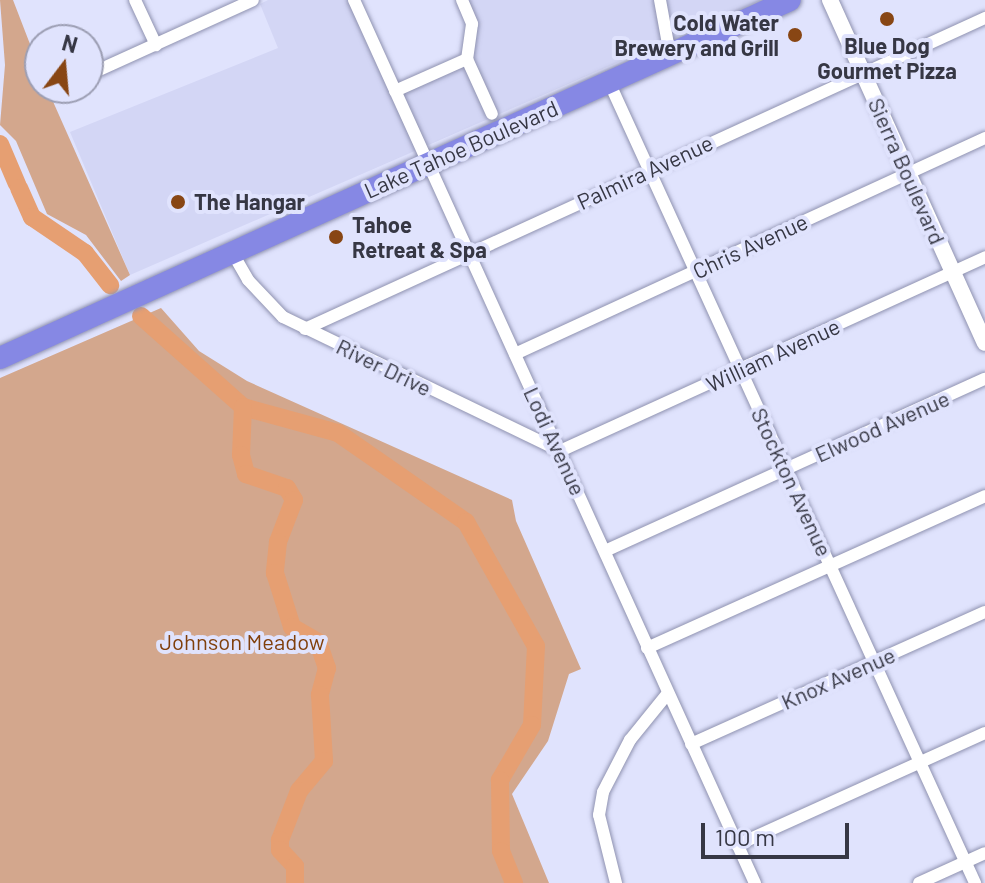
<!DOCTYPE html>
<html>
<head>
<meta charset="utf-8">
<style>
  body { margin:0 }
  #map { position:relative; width:985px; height:883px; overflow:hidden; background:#e0e3fd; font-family:Barlow,sans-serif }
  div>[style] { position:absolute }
  .built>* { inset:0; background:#d3d6f5 }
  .green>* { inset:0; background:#d3a78d }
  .river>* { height:18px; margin:-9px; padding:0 9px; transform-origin:9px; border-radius:9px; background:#e69f72 }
  .roads { filter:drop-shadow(0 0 2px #8f92b0) drop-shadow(0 0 2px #8f92b0) }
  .street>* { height:12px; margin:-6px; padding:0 6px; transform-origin:6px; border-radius:6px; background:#fff }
  .secondary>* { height:16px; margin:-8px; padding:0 8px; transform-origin:8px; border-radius:8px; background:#fff }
  .highway>* { height:22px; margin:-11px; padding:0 11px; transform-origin:11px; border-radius:11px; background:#8688e4 }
  .dots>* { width:22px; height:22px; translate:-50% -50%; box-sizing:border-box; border:4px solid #e0e3fd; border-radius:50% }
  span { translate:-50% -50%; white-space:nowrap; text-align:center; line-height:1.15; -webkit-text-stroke:8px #e0e3fd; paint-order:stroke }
  .poi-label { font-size:22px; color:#363744; font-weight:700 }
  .right { translate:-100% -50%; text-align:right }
  .left { translate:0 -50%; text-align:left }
  .street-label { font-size:22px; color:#363744 }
  .park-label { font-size:22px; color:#803f0b }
  .north { position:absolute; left:24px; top:24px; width:80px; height:80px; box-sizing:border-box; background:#e0e3fd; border:2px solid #9c9eb3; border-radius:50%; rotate:16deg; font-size:22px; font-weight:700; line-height:32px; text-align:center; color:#363744 }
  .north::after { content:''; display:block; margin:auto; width:28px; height:36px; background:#884614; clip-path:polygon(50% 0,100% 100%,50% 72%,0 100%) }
  .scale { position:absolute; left:701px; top:823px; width:148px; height:36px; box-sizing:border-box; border:4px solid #363744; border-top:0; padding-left:10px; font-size:24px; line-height:28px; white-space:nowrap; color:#363744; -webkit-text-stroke:6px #e0e3fd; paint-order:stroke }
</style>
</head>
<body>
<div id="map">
  <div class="built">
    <div style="clip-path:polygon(268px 0,350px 0,393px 96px,471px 59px,467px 0,761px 0,130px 275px,70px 132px,278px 48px,260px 4px)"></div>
  </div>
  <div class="green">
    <div style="clip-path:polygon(0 0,13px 0,40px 70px,40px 88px,47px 88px,130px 275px,121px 281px,86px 235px,47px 214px,16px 141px,0 125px,5px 65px)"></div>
    <div style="clip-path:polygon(161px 308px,199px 351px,247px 381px,512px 500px,516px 521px,581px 669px,569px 674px,548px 741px,512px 794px,549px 883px,0 883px,0 378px)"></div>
  </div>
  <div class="river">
    <div style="left:0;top:144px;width:43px;rotate:67deg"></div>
    <div style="left:19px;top:188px;width:32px;rotate:66deg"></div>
    <div style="left:32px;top:217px;width:64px;rotate:34.2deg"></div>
    <div style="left:85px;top:253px;width:41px;rotate:52deg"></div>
    <div style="left:141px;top:316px;width:137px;rotate:41.7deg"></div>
    <div style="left:243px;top:407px;width:98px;rotate:15.3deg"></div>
    <div style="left:338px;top:433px;width:156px;rotate:34.8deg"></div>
    <div style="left:466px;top:522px;width:142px;rotate:60.6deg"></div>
    <div style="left:536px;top:646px;width:79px;rotate:92.9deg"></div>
    <div style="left:532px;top:725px;width:64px;rotate:120.2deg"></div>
    <div style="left:500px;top:780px;width:71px;rotate:89.2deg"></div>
    <div style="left:501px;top:851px;width:35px;rotate:68deg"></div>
    <div style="left:243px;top:407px;width:48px;rotate:92.4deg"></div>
    <div style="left:241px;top:455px;width:20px;rotate:75deg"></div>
    <div style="left:246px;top:474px;width:43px;rotate:18.9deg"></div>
    <div style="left:287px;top:488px;width:14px;rotate:60deg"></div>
    <div style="left:294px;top:500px;width:45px;rotate:110.9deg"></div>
    <div style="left:278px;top:542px;width:31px;rotate:96deg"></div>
    <div style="left:275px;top:573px;width:57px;rotate:72.5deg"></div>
    <div style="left:292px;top:627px;width:30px;rotate:30deg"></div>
    <div style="left:318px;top:642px;width:28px;rotate:71deg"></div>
    <div style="left:327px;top:668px;width:28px;rotate:105deg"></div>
    <div style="left:320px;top:695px;width:66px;rotate:86.5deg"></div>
    <div style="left:324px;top:761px;width:39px;rotate:130deg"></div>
    <div style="left:299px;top:791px;width:53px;rotate:111.2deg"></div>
    <div style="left:280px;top:840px;width:10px;rotate:90deg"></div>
    <div style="left:280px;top:850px;width:22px;rotate:47deg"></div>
    <div style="left:295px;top:866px;width:17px;rotate:90deg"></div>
  </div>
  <div class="roads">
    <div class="street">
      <div style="left:135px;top:0;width:50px;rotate:65deg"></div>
      <div style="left:354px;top:0;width:970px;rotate:65.58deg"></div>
      <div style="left:462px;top:0;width:26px;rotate:67deg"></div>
      <div style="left:472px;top:24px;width:35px;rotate:98deg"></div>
      <div style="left:660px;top:0;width:56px;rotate:79.7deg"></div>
      <div style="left:88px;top:75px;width:181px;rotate:-24.4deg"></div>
      <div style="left:609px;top:82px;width:881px;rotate:65.44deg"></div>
      <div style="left:395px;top:91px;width:79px;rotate:-24deg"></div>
      <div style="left:467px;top:59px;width:60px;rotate:65.6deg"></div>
      <div style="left:232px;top:252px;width:32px;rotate:60deg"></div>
      <div style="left:248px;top:280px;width:51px;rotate:46.6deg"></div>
      <div style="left:283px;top:317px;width:308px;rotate:25.8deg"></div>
      <div style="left:560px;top:451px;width:467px;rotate:-24.5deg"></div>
      <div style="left:305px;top:329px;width:748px;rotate:-24.58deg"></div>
      <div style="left:515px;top:354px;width:517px;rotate:-24.68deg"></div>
      <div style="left:605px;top:551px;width:417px;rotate:-24.4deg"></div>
      <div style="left:647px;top:648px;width:371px;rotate:-24.2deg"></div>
      <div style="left:691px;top:744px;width:322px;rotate:-24.2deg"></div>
      <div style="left:737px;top:845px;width:272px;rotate:-24.3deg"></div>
      <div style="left:616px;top:883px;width:70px;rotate:-104deg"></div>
      <div style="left:599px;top:815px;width:23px;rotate:-80deg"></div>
      <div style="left:603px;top:792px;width:59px;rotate:-62.6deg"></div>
      <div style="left:630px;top:740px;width:60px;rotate:-51deg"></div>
      <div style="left:919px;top:883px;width:72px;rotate:-24.4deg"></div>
    </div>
    <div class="secondary">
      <div style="left:830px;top:0;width:376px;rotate:65.7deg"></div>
    </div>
    <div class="highway">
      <div style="left:0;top:358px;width:867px;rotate:-24.38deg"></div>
    </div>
  </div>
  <div class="dots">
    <div style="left:887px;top:19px;background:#884614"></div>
    <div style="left:795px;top:35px;background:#884614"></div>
    <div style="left:178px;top:202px;background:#884614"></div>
    <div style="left:336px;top:237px;background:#884614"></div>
  </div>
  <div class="poi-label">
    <span class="right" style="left:779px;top:35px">Cold Water<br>Brewery and Grill</span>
    <span style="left:887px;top:58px">Blue Dog<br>Gourmet Pizza</span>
    <span class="left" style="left:194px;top:202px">The Hangar</span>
    <span class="left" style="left:352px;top:237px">Tahoe<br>Retreat &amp; Spa</span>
  </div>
  <div class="street-label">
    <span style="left:461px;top:149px;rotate:-24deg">Lake Tahoe Boulevard</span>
    <span style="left:907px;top:171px;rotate:66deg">Sierra Boulevard</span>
    <span style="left:645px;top:172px;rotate:-25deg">Palmira Avenue</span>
    <span style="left:750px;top:246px;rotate:-25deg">Chris Avenue</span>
    <span style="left:773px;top:355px;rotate:-25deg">William Avenue</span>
    <span style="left:384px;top:367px;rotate:26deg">River Drive</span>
    <span style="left:882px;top:426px;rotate:-24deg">Elwood Avenue</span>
    <span style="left:555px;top:441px;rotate:65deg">Lodi Avenue</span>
    <span style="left:792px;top:482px;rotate:65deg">Stockton Avenue</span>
    <span style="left:838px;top:678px;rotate:-24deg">Knox Avenue</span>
  </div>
  <div class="park-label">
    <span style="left:242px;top:642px">Johnson Meadow</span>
  </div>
  <div class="north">N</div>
  <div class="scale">100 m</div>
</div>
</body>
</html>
